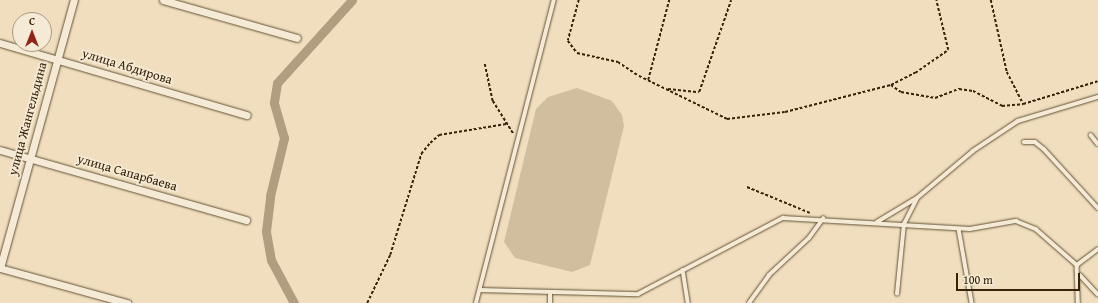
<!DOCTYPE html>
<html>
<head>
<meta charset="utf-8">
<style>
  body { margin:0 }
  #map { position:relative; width:1098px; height:303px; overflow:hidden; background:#f0debe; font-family:"Gentium Book Plus",serif }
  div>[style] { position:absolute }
  .green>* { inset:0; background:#d0be9f }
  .canal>* { height:9px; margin:-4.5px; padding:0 4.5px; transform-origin:4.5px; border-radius:4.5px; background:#b19e80 }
  .path>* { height:1.5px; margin-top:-0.75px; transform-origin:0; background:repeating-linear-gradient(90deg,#362309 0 3px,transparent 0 5px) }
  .roads { filter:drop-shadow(0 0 1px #645236) drop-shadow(0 0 1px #645236) }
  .service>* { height:3.5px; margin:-1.75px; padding:0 1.75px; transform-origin:1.75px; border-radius:1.75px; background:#f5ead5 }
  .minor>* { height:7px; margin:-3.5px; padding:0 3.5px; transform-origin:3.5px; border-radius:3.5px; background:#f5ead5 }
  span { translate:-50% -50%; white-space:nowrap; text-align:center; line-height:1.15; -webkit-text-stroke:3.5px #f5ead5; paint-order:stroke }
  .street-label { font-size:13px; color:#362309 }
  .north { position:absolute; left:12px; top:12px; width:40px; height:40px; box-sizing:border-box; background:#f5ead5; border:1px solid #a99a83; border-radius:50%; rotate:0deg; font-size:11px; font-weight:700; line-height:16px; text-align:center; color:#362309 }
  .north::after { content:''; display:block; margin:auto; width:14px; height:18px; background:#8f2418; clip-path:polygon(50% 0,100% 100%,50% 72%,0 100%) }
  .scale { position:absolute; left:956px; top:273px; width:124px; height:18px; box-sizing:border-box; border:2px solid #362309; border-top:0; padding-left:5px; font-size:12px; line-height:14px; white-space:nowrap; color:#362309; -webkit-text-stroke:3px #f5ead5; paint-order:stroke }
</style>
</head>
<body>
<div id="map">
  <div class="green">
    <div style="clip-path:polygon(577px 88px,612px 101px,622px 115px,624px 126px,590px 265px,572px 272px,515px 258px,504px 242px,536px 109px,548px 97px)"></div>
  </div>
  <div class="canal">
    <div style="left:294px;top:303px;width:49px;rotate:-118.1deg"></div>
    <div style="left:271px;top:260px;width:29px;rotate:-100deg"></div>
    <div style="left:266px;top:231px;width:35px;rotate:-83deg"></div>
    <div style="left:270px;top:196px;width:60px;rotate:-76.4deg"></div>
    <div style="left:284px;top:138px;width:37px;rotate:-106deg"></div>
    <div style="left:274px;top:102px;width:19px;rotate:-81deg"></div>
    <div style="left:277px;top:83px;width:112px;rotate:-47.9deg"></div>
  </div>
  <div class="path">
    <div style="left:579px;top:0;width:42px;rotate:105deg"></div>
    <div style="left:568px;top:41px;width:15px;rotate:53deg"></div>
    <div style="left:577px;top:53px;width:42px;rotate:12.4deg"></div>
    <div style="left:618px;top:62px;width:25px;rotate:34deg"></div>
    <div style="left:639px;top:76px;width:98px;rotate:26deg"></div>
    <div style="left:727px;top:119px;width:58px;rotate:-6.9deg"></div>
    <div style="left:785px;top:112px;width:109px;rotate:-14.3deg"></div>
    <div style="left:891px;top:85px;width:27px;rotate:-27deg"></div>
    <div style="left:915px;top:73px;width:40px;rotate:-34.9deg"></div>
    <div style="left:948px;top:50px;width:51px;rotate:-103.5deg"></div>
    <div style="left:991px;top:0;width:74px;rotate:77.5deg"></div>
    <div style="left:1007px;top:72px;width:36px;rotate:63deg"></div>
    <div style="left:485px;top:64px;width:38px;rotate:78deg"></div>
    <div style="left:493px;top:101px;width:39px;rotate:58deg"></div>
    <div style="left:648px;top:80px;width:83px;rotate:-75.3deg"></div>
    <div style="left:891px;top:85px;width:12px;rotate:35deg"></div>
    <div style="left:901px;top:92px;width:35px;rotate:10deg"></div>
    <div style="left:935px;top:98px;width:26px;rotate:-21deg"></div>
    <div style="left:959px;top:89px;width:14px;rotate:8deg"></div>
    <div style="left:973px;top:91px;width:33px;rotate:27deg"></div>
    <div style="left:1002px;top:106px;width:21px;rotate:-5deg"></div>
    <div style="left:1023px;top:104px;width:78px;rotate:-17deg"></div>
    <div style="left:668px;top:89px;width:31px;rotate:6deg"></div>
    <div style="left:699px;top:92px;width:97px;rotate:-70.8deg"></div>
    <div style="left:747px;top:187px;width:68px;rotate:22.4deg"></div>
    <div style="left:367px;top:303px;width:53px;rotate:-64.4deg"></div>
    <div style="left:390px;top:255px;width:106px;rotate:-72.9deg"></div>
    <div style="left:421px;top:154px;width:14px;rotate:-51deg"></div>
    <div style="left:430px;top:143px;width:12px;rotate:-42deg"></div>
    <div style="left:439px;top:135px;width:68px;rotate:-9.3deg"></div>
  </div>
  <div class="roads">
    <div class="service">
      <div style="left:1091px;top:135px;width:11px;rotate:52deg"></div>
      <div style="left:1024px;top:142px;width:11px"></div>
      <div style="left:1035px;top:142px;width:11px;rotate:38deg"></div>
      <div style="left:1044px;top:149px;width:80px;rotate:47.5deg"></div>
      <div style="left:877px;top:222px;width:47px;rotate:-31deg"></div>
      <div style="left:917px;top:198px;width:73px;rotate:-40deg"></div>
      <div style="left:973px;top:151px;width:54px;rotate:-33.7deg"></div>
      <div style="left:1018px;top:121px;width:84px;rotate:-16.7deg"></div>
      <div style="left:959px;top:229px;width:75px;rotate:80deg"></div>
      <div style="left:1077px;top:265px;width:26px;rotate:-37deg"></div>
      <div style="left:683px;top:270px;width:33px;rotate:81deg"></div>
      <div style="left:1080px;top:275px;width:26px;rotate:47deg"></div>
      <div style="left:480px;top:290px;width:158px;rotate:1.5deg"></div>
      <div style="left:638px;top:294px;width:164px;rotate:-27.7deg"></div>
      <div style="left:783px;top:218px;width:187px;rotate:3.4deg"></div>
      <div style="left:970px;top:229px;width:47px;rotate:-9.9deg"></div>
      <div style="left:1016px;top:221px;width:22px;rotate:22deg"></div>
      <div style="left:1036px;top:229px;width:55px;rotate:41.3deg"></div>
      <div style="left:1077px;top:265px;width:38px;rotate:88deg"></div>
      <div style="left:897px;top:294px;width:70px;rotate:-84.3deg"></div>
      <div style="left:904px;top:224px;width:27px;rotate:-63deg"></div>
      <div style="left:476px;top:303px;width:313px;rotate:-75.6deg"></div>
      <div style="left:550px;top:303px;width:9px;rotate:-90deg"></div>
      <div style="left:749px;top:303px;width:34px;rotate:-54deg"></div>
      <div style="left:769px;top:275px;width:54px;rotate:-42.8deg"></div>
      <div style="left:809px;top:238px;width:24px;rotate:-54deg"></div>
    </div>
    <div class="minor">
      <div style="left:163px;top:0;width:139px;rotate:15.8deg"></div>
      <div style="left:0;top:43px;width:257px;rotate:16.3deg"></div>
      <div style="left:0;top:150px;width:256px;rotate:15.9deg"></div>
      <div style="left:0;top:268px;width:278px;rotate:-74.6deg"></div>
      <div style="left:0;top:268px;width:132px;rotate:15.4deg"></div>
    </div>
  </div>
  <div class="street-label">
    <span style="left:127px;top:67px;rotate:17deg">улица Абдирова</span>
    <span style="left:28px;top:119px;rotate:-75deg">улица Жангельдина</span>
    <span style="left:127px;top:173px;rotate:16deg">улица Сапарбаева</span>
  </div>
  <div class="north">С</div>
  <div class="scale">100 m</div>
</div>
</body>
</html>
